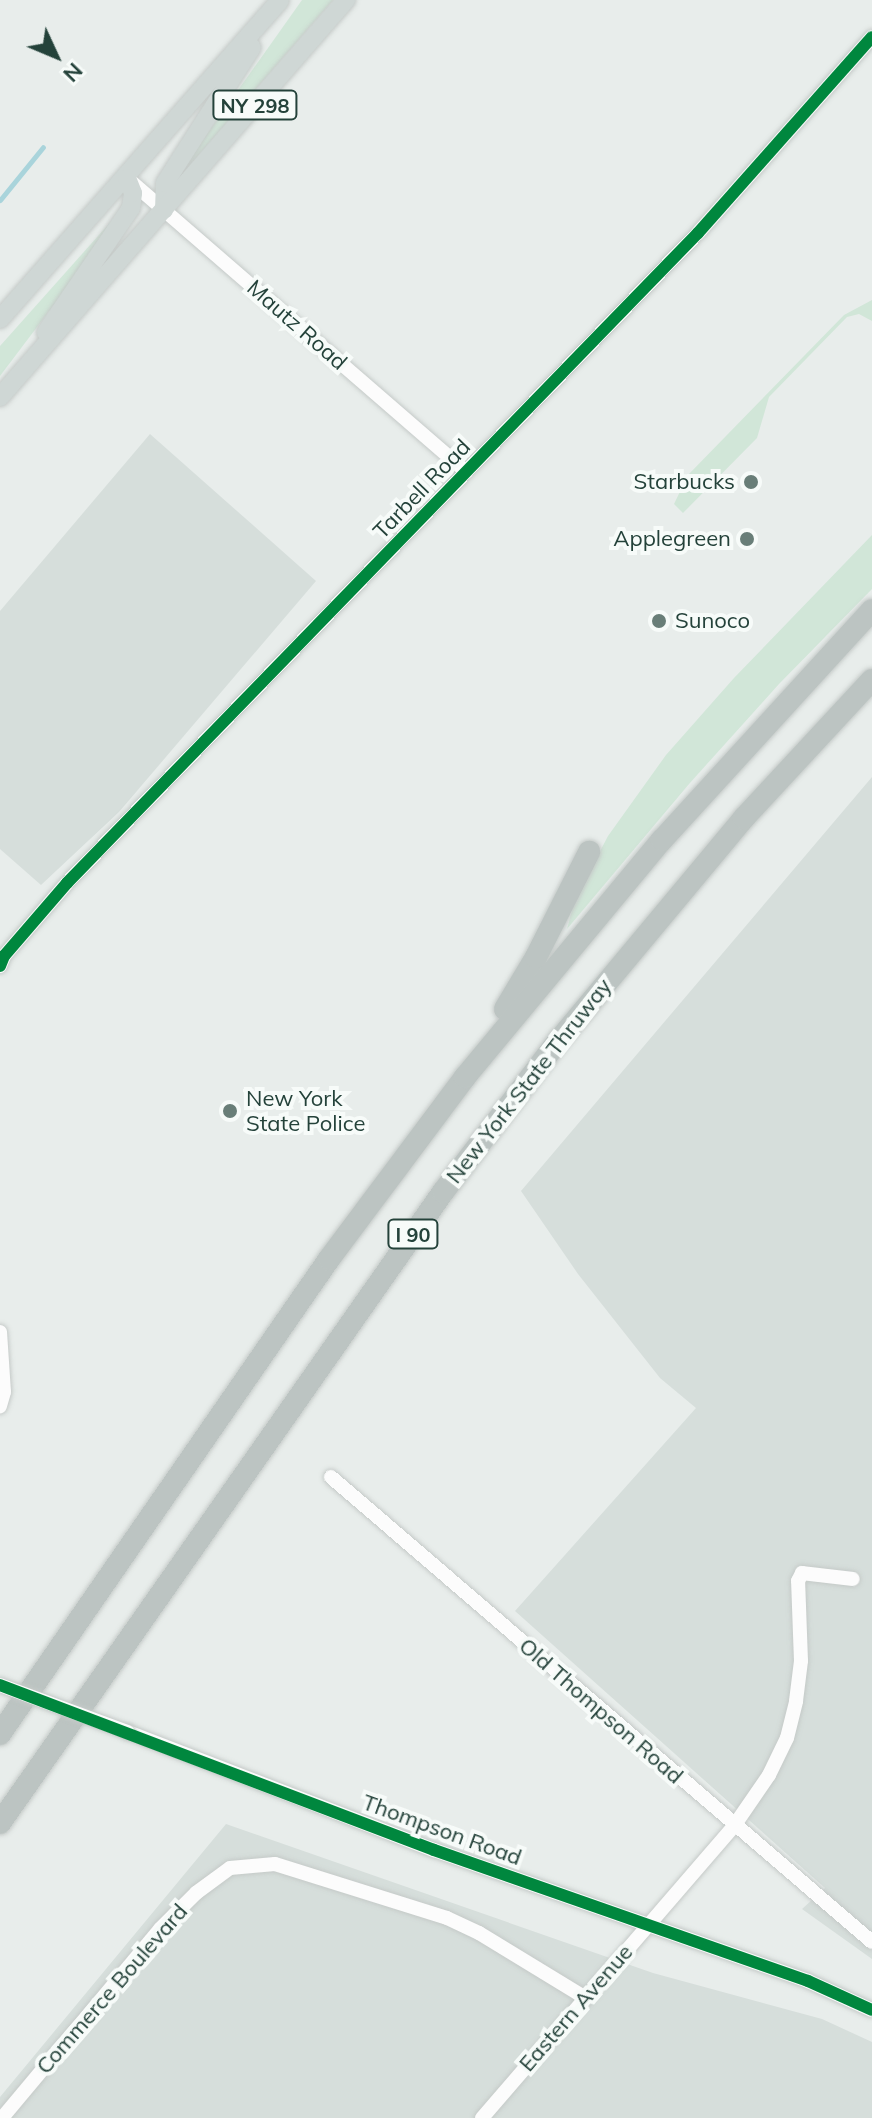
<!DOCTYPE html>
<html>
<head>
<meta charset="utf-8">
<style>
  body { margin:0 }
  #map { position:relative; width:872px; height:2118px; overflow:hidden; background:#e8edeb; font-family:Mulish,sans-serif }
  div>[style] { position:absolute }
  .built>* { inset:0; background:#d6dedb }
  .green>* { inset:0; background:#d1e6d8 }
  .stream>* { height:5px; margin:-2.5px; padding:0 2.5px; transform-origin:2.5px; border-radius:2.5px; background:#a9d4db }
  .roads { filter:drop-shadow(0 0 2px #c5cac8) drop-shadow(0 0 2px #c5cac8) }
  .minor>* { height:14px; margin:-7px; padding:0 7px; transform-origin:7px; border-radius:7px; background:#fcfcfc }
  .major>* { height:18px; margin:-9px; padding:0 9px; transform-origin:9px; border-radius:9px; background:#cfd7d5 }
  .highway>* { height:22px; margin:-11px; padding:0 11px; transform-origin:11px; border-radius:11px; background:#bcc4c2 }
  .bridges { filter:drop-shadow(0 0 2px #c5cac8) drop-shadow(0 0 2px #c5cac8) }
  .minor-bridge>* { height:14px; margin:-7px; padding:0 7px; transform-origin:7px; border-radius:7px; background:#fcfcfc }
  .cycleway>* { height:12px; margin:-6px; padding:0 6px; transform-origin:6px; border-radius:6px; background:#00873e }
  .dots>* { width:22px; height:22px; translate:-50% -50%; box-sizing:border-box; border:4px solid #f7fbf9; border-radius:50% }
  span { translate:-50% -50%; white-space:nowrap; text-align:center; line-height:1.15; -webkit-text-stroke:8px #f7fbf9; paint-order:stroke }
  .shield-label span { padding:2px 6px; background:#f7fbf9; border:2px solid; border-radius:6px; -webkit-text-stroke-width:0 }
  .shield-label { font-size:20px; color:#24423a; font-weight:700 }
  .street-label { font-size:22px; color:#24423a }
  .poi-label { font-size:22px; color:#24423a }
  .right { translate:-100% -50%; text-align:right }
  .left { translate:0 -50%; text-align:left }
  .north { position:absolute; left:16px; top:16px; width:80px; height:80px; -webkit-text-stroke:6px #f7fbf9; paint-order:stroke; rotate:134deg; font-size:22px; font-weight:700; line-height:32px; text-align:center; color:#24423a }
  .north::after { content:''; display:block; margin:auto; width:28px; height:36px; background:#24423a; clip-path:polygon(50% 0,100% 100%,50% 72%,0 100%) }
</style>
</head>
<body>
<div id="map">
  <div class="built">
    <div style="clip-path:polygon(150px 434px,316px 581px,119px 812px,41px 885px,0 849px,0 611px)"></div>
    <div style="clip-path:polygon(872px 777px,872px 1959px,802px 1909px,825px 1888px,515px 1611px,696px 1408px,660px 1378px,578px 1274px,521px 1191px)"></div>
    <div style="clip-path:polygon(226px 1824px,653px 1973px,822px 2019px,872px 2042px,872px 2118px,0 2118px,0 2097px)"></div>
  </div>
  <div class="green">
    <div style="clip-path:polygon(302px 0,333px 0,182px 174px,180px 172px)"></div>
    <div style="clip-path:polygon(115px 217px,118px 220px,0 376px,0 346px)"></div>
    <div style="clip-path:polygon(872px 300px,872px 321px,859px 314px,847px 317px,769px 397px,757px 438px,683px 513px,674px 504px,688px 475px,844px 315px)"></div>
    <div style="clip-path:polygon(872px 535px,872px 589px,779px 684px,689px 784px,567px 929px,575px 899px,608px 836px,666px 755px,734px 678px)"></div>
  </div>
  <div class="stream">
    <div style="left:0;top:200px;width:68px;rotate:-50.9deg"></div>
  </div>
  <div class="roads">
    <div class="minor">
      <div style="left:127px;top:178px;width:449px;rotate:40.9deg"></div>
      <div style="left:0;top:966px;width:11px;rotate:-68deg"></div>
      <div style="left:4px;top:956px;width:96px;rotate:-49.2deg"></div>
      <div style="left:67px;top:883px;width:906px;rotate:-45.85deg"></div>
      <div style="left:698px;top:233px;width:262px;rotate:-48.4deg"></div>
      <div style="left:0;top:1332px;width:60px;rotate:86.2deg"></div>
      <div style="left:4px;top:1392px;width:15px;rotate:106deg"></div>
      <div style="left:331px;top:1477px;width:713px;rotate:40.68deg"></div>
      <div style="left:128px;top:1732px;width:328px;rotate:21.1deg"></div>
      <div style="left:434px;top:1850px;width:396px;rotate:19.3deg"></div>
      <div style="left:808px;top:1981px;width:70px;rotate:24.4deg"></div>
      <div style="left:2px;top:2118px;width:246px;rotate:-50.1deg"></div>
      <div style="left:160px;top:1929px;width:51px;rotate:-45deg"></div>
      <div style="left:196px;top:1893px;width:42px;rotate:-36.3deg"></div>
      <div style="left:230px;top:1868px;width:45px;rotate:-5.1deg"></div>
      <div style="left:275px;top:1864px;width:180px;rotate:17.4deg"></div>
      <div style="left:447px;top:1918px;width:35px;rotate:25deg"></div>
      <div style="left:479px;top:1933px;width:123px;rotate:31.4deg"></div>
      <div style="left:482px;top:2118px;width:386px;rotate:-49.2deg"></div>
      <div style="left:734px;top:1826px;width:62px;rotate:-55.5deg"></div>
      <div style="left:769px;top:1775px;width:41px;rotate:-64.1deg"></div>
      <div style="left:787px;top:1738px;width:38px;rotate:-76deg"></div>
      <div style="left:796px;top:1701px;width:40px;rotate:-82.9deg"></div>
      <div style="left:801px;top:1661px;width:80px;rotate:-92.1deg"></div>
      <div style="left:798px;top:1581px;width:9px;rotate:-63deg"></div>
      <div style="left:802px;top:1573px;width:51px;rotate:6.7deg"></div>
    </div>
    <div class="major">
      <div style="left:164px;top:210px;width:27px;rotate:-88deg"></div>
      <div style="left:165px;top:183px;width:161px;rotate:-57.4deg"></div>
      <div style="left:0;top:319px;width:424px;rotate:-48.7deg"></div>
      <div style="left:46px;top:332px;width:150px;rotate:-55.6deg"></div>
      <div style="left:131px;top:208px;width:15px;rotate:-82deg"></div>
      <div style="left:133px;top:193px;width:16px;rotate:-112deg"></div>
      <div style="left:0;top:397px;width:527px;rotate:-48.93deg"></div>
    </div>
    <div class="highway">
      <div style="left:505px;top:1009px;width:61px;rotate:-59.2deg"></div>
      <div style="left:536px;top:957px;width:118px;rotate:-63.2deg"></div>
      <div style="left:0;top:1734px;width:578px;rotate:-55.29deg"></div>
      <div style="left:329px;top:1259px;width:227px;rotate:-53.2deg"></div>
      <div style="left:465px;top:1077px;width:308px;rotate:-50.3deg"></div>
      <div style="left:662px;top:840px;width:311px;rotate:-47.6deg"></div>
      <div style="left:0;top:1823px;width:771px;rotate:-54.93deg"></div>
      <div style="left:443px;top:1192px;width:191px;rotate:-52.7deg"></div>
      <div style="left:559px;top:1040px;width:289px;rotate:-50.2deg"></div>
      <div style="left:744px;top:818px;width:188px;rotate:-47.2deg"></div>
    </div>
  </div>
  <div class="bridges">
    <div class="minor-bridge">
      <div style="left:0;top:1685px;width:136px;rotate:20.2deg"></div>
    </div>
  </div>
  <div class="cycleway">
    <div style="left:0;top:966px;width:11px;rotate:-68deg"></div>
    <div style="left:4px;top:956px;width:96px;rotate:-49.2deg"></div>
    <div style="left:67px;top:883px;width:906px;rotate:-45.85deg"></div>
    <div style="left:698px;top:233px;width:262px;rotate:-48.4deg"></div>
    <div style="left:0;top:1685px;width:464px;rotate:20.8deg"></div>
    <div style="left:434px;top:1850px;width:396px;rotate:19.3deg"></div>
    <div style="left:808px;top:1981px;width:70px;rotate:24.4deg"></div>
  </div>
  <div class="dots">
    <div style="left:751px;top:482px;background:#697e78"></div>
    <div style="left:747px;top:539px;background:#697e78"></div>
    <div style="left:659px;top:621px;background:#697e78"></div>
    <div style="left:230px;top:1111px;background:#697e78"></div>
  </div>
  <div class="shield-label">
    <span style="left:255px;top:105px">NY 298</span>
    <span style="left:413px;top:1234px">I 90</span>
  </div>
  <div class="street-label">
    <span style="left:297px;top:325px;rotate:41deg">Mautz Road</span>
    <span style="left:422px;top:489px;rotate:-46deg">Tarbell Road</span>
    <span style="left:529px;top:1081px;rotate:-52deg">New York State Thruway</span>
    <span style="left:601px;top:1711px;rotate:41deg">Old Thompson Road</span>
    <span style="left:442px;top:1830px;rotate:20deg">Thompson Road</span>
    <span style="left:112px;top:1989px;rotate:-49deg">Commerce Boulevard</span>
    <span style="left:576px;top:2008px;rotate:-49deg">Eastern Avenue</span>
  </div>
  <div class="poi-label">
    <span class="right" style="left:735px;top:482px">Starbucks</span>
    <span class="right" style="left:731px;top:539px">Applegreen</span>
    <span class="left" style="left:675px;top:621px">Sunoco</span>
    <span class="left" style="left:246px;top:1111px">New York<br>State Police</span>
  </div>
  <div class="north">N</div>
</div>
</body>
</html>
